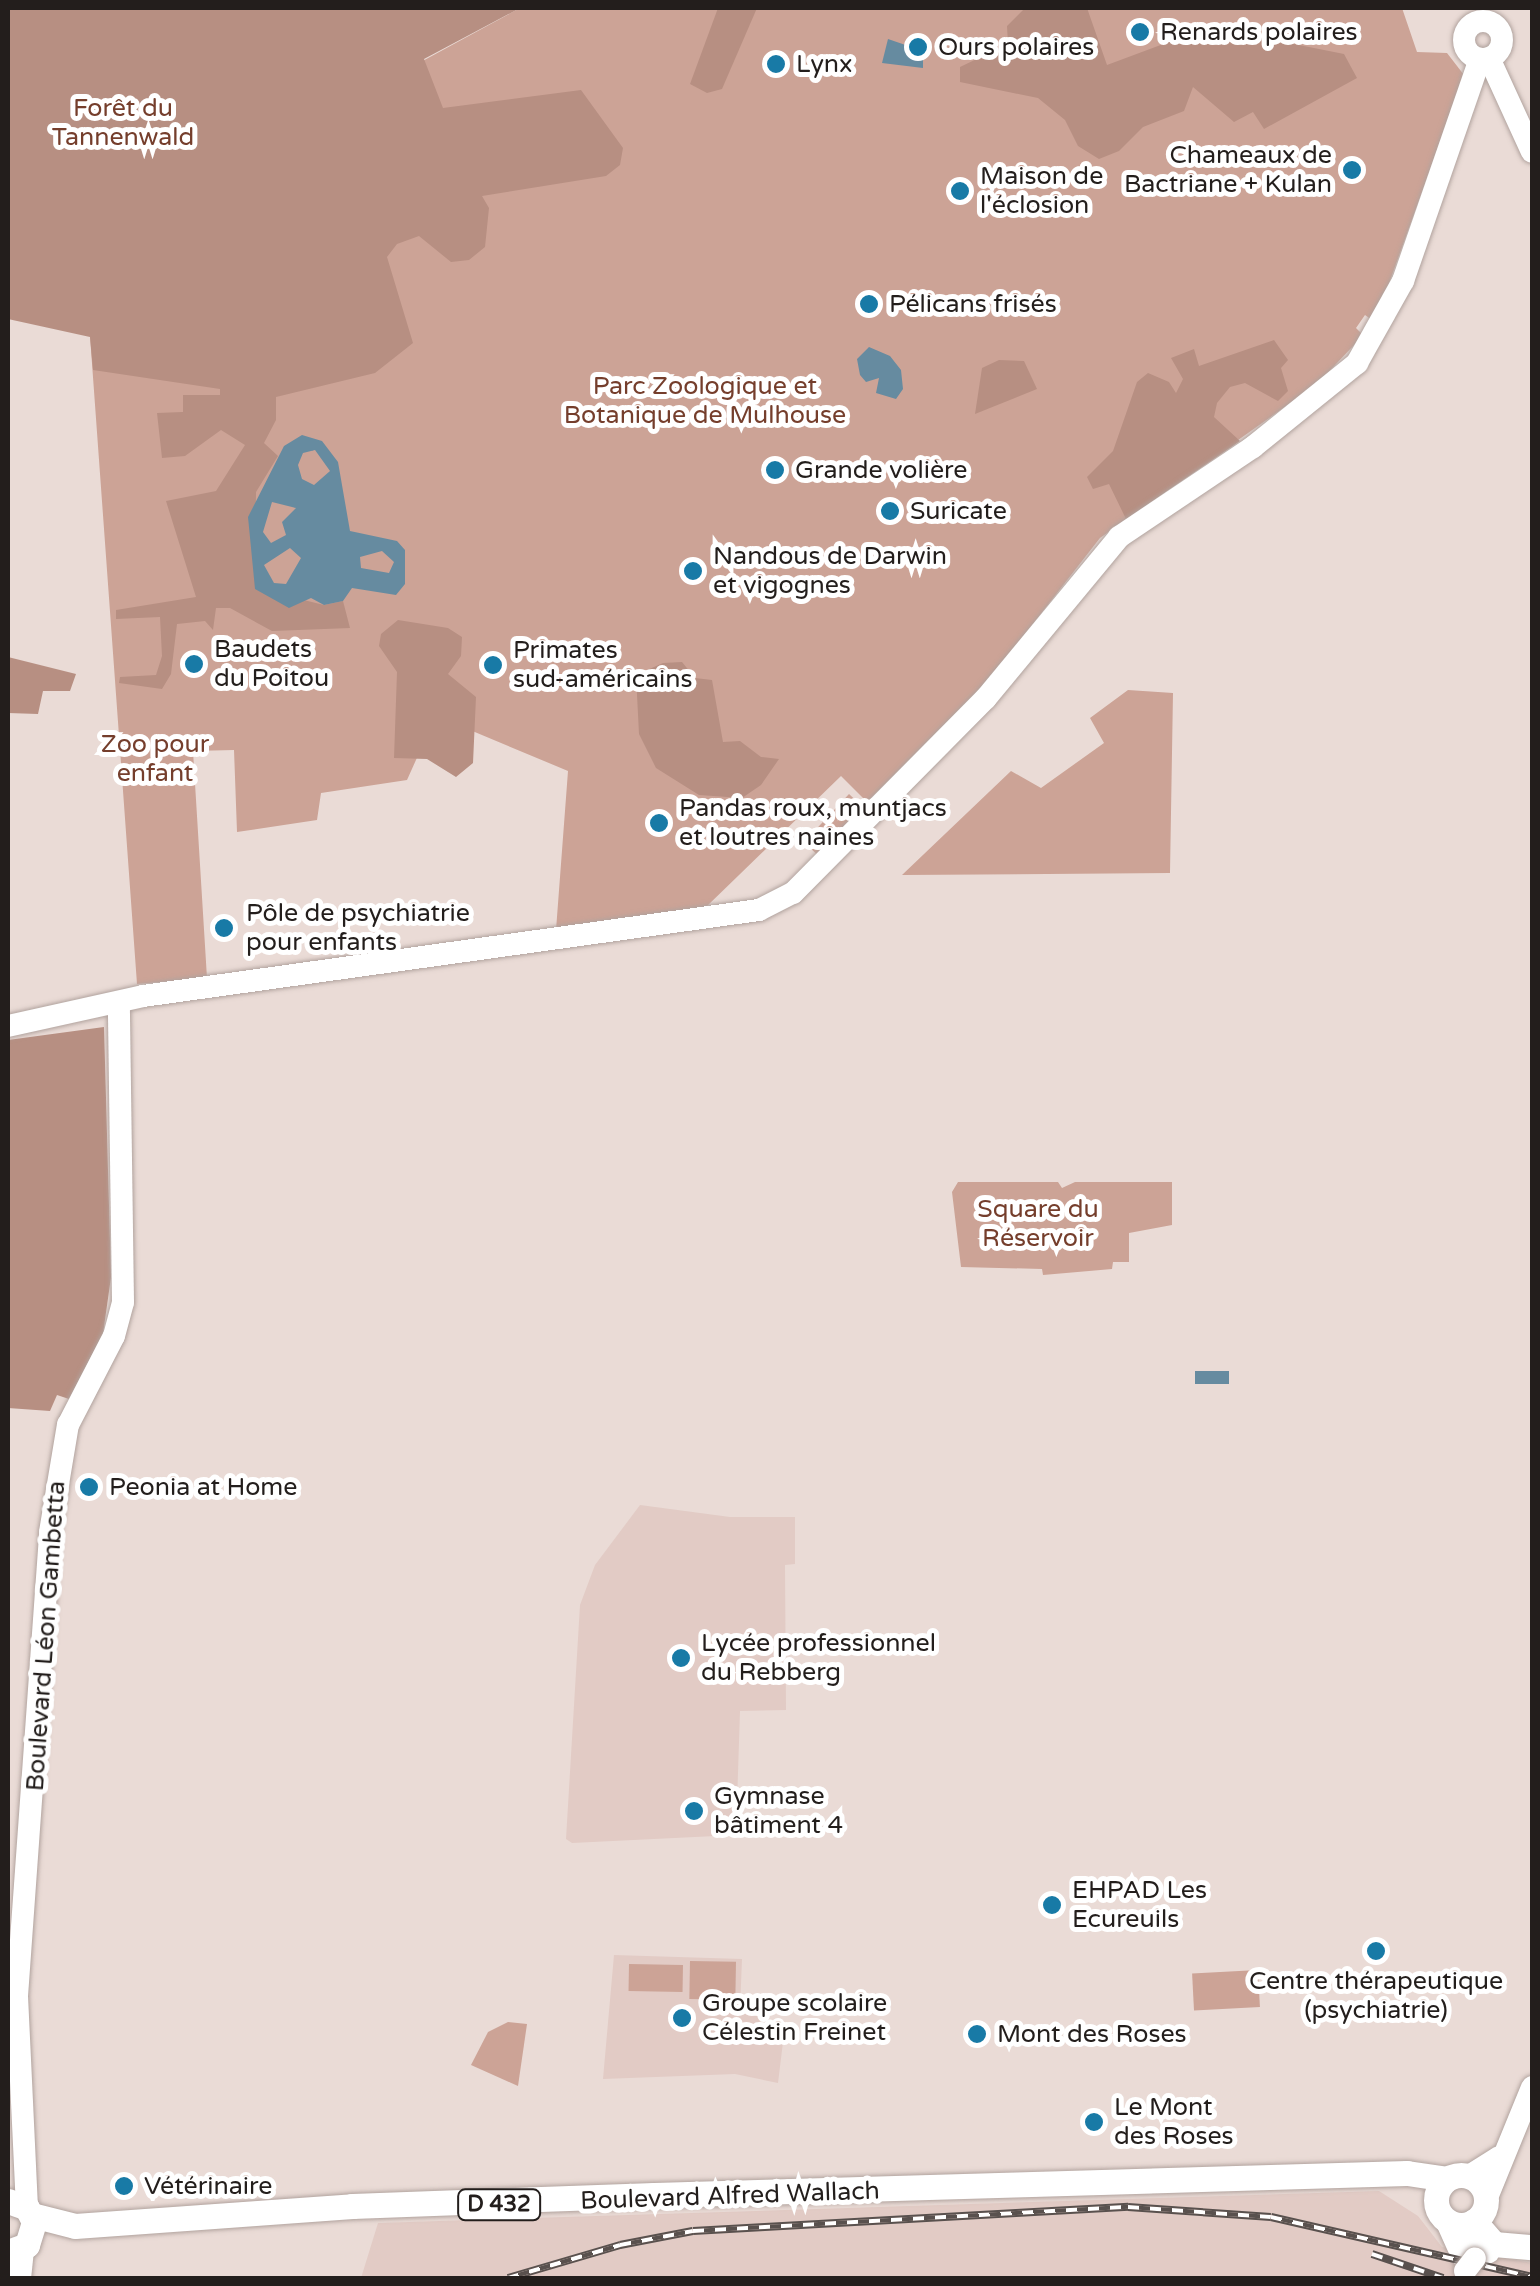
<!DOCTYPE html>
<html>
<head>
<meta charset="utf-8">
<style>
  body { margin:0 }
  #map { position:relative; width:1540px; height:2286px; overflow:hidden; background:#eadbd6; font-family:"Varela Round",sans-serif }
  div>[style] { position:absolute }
  .built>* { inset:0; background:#e2cbc5 }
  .green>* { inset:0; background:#cca396; transform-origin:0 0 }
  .forest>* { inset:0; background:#b78f82 }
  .water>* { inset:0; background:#668ba0; transform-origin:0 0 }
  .roads { filter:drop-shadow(0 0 2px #b1a39e) drop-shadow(0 0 2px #b1a39e) }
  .secondary>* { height:22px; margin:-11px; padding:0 11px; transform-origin:11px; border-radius:11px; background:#fff }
  .secondary>.ring { margin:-11px; padding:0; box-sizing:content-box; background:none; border:22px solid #fff; border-radius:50% }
  .primary>* { height:25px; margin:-12.5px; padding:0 12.5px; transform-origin:12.5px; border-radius:12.5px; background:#fff }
  .primary>.ring { margin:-12.5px; padding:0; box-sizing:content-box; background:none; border:25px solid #fff; border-radius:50% }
  .rail>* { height:8px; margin-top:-4px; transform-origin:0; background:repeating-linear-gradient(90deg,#fff 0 11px,#59514e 0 22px); box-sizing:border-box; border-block:2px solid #59514e }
  .bridges { filter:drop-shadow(0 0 2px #b1a39e) drop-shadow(0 0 2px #b1a39e) }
  .secondary-bridge>* { height:22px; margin:-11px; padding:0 11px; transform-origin:11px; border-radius:11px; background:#fff }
  .dots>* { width:28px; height:28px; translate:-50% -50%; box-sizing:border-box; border:5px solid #fff; border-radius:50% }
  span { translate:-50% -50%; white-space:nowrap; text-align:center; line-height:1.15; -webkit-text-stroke:10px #fff; paint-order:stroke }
  .shield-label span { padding:2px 8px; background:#fff; border:2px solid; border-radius:8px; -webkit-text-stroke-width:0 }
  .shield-label { font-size:22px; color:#231e1c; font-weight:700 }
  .poi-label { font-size:25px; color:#231e1c }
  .left { translate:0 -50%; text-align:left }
  .right { translate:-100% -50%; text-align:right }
  .park-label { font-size:25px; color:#753e2c }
  .street-label { font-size:25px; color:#231e1c }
  .frame { position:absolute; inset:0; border:10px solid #231e1c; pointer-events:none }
</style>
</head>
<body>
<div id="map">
  <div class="built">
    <div style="clip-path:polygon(640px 1505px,730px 1517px,795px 1517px,795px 1564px,785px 1565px,786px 1710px,740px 1711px,736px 1835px,572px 1843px,566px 1839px,580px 1605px,595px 1565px)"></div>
    <div style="clip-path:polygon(614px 1955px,742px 1959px,740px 2010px,761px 2012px,759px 2029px,784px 2034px,778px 2083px,735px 2074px,603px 2079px)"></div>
    <div style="clip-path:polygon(1379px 2191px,1418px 2216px,1442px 2247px,1532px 2263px,1532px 2278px,361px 2278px,378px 2223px)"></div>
  </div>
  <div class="green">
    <div style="clip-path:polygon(520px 8px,1402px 8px,1417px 52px,1447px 53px,1464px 75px,1383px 300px,1372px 320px,1365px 315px,1356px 328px,1362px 334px,1355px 344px,1317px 384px,1100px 538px,993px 675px,867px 802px,841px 776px,705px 908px,556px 930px,568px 771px,470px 730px,429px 731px,407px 780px,321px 793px,317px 820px,237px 832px,234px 750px,193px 751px,207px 978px,137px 984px,89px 322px,338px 107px)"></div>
    <div style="clip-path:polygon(1128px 690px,1173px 693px,1170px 873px,902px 875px,1011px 771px,1041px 788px,1104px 743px,1090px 718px)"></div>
    <div style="left:849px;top:794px;width:18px;height:66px;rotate:43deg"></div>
    <div style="clip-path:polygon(958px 1182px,1058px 1182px,1062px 1188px,1075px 1182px,1172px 1182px,1172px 1225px,1129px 1233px,1129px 1262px,1113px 1262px,1112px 1269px,1043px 1275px,1042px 1269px,961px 1267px,952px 1192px)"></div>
    <div style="left:690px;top:1961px;width:46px;height:38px;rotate:1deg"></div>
    <div style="left:629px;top:1964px;width:54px;height:27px;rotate:1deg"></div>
    <div style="left:1258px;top:1970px;width:37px;height:66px;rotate:87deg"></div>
    <div style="clip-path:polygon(508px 2022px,527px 2024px,518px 2086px,471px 2065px,488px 2032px)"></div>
  </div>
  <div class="forest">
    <div style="clip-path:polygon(8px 8px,520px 8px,424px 59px,443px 108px,581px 90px,623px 148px,620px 165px,606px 176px,482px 196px,489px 208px,485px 247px,469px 260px,451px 262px,419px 236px,397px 244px,387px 257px,413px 343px,375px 373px,276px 397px,276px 420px,264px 443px,278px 456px,256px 492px,255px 588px,324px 605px,343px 601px,350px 628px,272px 631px,230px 608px,216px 608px,213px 630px,205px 621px,177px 624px,171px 674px,162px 689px,119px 683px,120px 677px,156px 675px,162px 656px,160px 617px,116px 619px,116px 610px,196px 597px,166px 501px,216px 491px,245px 445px,221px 430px,185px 456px,162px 458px,157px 413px,183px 412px,183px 395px,220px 395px,220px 389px,93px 370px,90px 337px,8px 319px)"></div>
    <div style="clip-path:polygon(718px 8px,757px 8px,722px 89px,707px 93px,690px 84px)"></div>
    <div style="clip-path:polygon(1025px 8px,1087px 8px,1107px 65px,1209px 27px,1344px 54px,1357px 78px,1264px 129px,1253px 112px,1234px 122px,1193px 87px,1184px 111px,1143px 127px,1119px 151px,1099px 159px,1078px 146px,1065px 120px,1038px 98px,960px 82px,960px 67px,1008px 44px,1007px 26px)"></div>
    <div style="clip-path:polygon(1274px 340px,1288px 360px,1281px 368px,1288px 391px,1278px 401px,1245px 383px,1230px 387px,1217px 403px,1214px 417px,1240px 441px,1126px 519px,1109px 484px,1093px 489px,1087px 477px,1113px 451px,1137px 382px,1148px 373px,1169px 382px,1176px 393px,1183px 379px,1171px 358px,1194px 349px,1199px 366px)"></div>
    <div style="clip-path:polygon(999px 360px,1024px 361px,1037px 389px,975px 414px,982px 368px)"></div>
    <div style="clip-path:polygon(398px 620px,448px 628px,462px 637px,461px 656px,448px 674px,476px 697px,473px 763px,456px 777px,427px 759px,394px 758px,397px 672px,379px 646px,381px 634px)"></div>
    <div style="clip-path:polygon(8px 657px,76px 674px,70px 691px,43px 691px,38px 714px,8px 713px)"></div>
    <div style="clip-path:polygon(663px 663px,682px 662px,695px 678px,712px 680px,723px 742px,740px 741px,761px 757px,779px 759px,761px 785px,742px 798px,699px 795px,656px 768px,639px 734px,636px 675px)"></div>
    <div style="clip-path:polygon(104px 1027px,111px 1277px,103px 1334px,69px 1399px,57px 1395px,50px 1411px,8px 1408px,8px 1040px)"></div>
  </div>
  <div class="water">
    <div style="clip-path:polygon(888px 39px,923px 51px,923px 68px,882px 63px)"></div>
    <div style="clip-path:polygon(869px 347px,890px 356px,901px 370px,903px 389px,896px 399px,876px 393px,879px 378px,866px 382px,860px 375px,857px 359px)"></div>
    <div style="clip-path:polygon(evenodd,302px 435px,322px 441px,338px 462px,350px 531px,397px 541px,405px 550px,405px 584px,396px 595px,352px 588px,343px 601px,324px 605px,311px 598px,289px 608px,255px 589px,248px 517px,284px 446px,302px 435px,315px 450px,330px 471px,314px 485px,302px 479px,298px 465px,303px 453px,315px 450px,302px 435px,272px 502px,296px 508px,282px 522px,286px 535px,271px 543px,263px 532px,272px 502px,302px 435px,290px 548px,301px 558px,286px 584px,274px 583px,264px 565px,290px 548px,302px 435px,382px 551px,394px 562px,389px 573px,361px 568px,360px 557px,382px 551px)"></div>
    <div style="left:1229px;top:1371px;width:13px;height:34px;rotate:90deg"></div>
  </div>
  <div class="roads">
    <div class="secondary">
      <div class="ring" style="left:1464px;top:21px;width:16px;height:16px"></div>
      <div style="left:1489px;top:58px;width:103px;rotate:65.4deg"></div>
      <div style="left:8px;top:1026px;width:138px;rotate:-12.5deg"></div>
      <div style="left:143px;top:996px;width:622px;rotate:-7.95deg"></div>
      <div style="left:759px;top:910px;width:38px;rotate:-27deg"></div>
      <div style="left:793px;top:893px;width:274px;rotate:-45.3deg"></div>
      <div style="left:986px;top:698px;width:209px;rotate:-50.4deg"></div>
      <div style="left:1119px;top:537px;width:161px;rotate:-33.9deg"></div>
      <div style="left:1253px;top:447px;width:134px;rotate:-38.9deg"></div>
      <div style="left:1357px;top:363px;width:94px;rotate:-60.7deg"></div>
      <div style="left:1403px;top:281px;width:235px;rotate:-70.9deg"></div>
      <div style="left:1469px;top:2176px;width:36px;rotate:-32deg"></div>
      <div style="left:1486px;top:2200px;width:122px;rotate:-67.8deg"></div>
      <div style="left:27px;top:2208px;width:212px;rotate:-92.7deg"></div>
      <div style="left:17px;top:1996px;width:465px;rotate:-85.9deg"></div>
      <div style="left:50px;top:1532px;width:109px;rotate:-80.5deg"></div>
      <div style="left:68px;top:1425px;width:100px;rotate:-62.7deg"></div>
      <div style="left:114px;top:1336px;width:35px;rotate:-75deg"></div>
      <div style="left:123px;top:1302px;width:298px;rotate:-90.8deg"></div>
      <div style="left:1446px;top:2220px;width:39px;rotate:66deg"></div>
      <div style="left:1467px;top:2224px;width:35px;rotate:77deg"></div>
      <div style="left:1475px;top:2258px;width:15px;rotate:-23deg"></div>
    </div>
    <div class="primary">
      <div class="ring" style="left:1436px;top:2175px;width:25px;height:25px"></div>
      <div style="left:8px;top:2201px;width:20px;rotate:20deg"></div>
      <div style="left:27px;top:2208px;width:16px;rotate:63deg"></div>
      <div style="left:34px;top:2222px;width:24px;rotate:107deg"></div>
      <div style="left:27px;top:2245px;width:20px;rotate:160deg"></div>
      <div style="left:32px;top:2215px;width:44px;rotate:14.3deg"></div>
      <div style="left:75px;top:2226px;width:278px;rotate:-4.1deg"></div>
      <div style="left:352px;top:2206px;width:302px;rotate:-2.1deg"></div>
      <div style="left:654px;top:2195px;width:753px;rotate:-1.67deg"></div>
      <div style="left:1407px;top:2173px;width:40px;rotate:8.5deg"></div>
      <div style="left:1474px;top:2221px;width:30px;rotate:49deg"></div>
      <div style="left:1494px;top:2244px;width:38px;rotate:5deg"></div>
      <div style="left:18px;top:2278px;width:29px;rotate:-84deg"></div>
    </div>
  </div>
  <div class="rail">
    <div style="left:1372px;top:2254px;width:75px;rotate:18.7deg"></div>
    <div style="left:508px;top:2278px;width:117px;rotate:-16.4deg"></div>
    <div style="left:620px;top:2245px;width:74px;rotate:-10.9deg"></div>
    <div style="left:693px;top:2231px;width:436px;rotate:-3.2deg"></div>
    <div style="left:1128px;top:2207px;width:143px;rotate:4deg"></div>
    <div style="left:1271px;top:2217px;width:268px;rotate:12.9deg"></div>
  </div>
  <div class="bridges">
    <div class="secondary-bridge">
      <div style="left:1465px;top:2271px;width:16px;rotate:-52deg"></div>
    </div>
  </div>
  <div class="dots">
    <div style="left:1140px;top:32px;background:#187aa6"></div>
    <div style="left:918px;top:47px;background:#187aa6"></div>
    <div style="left:776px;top:64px;background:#187aa6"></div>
    <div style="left:1352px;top:170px;background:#187aa6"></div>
    <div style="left:960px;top:191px;background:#187aa6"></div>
    <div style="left:869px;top:304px;background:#187aa6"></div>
    <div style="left:775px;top:470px;background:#187aa6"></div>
    <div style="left:890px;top:511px;background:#187aa6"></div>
    <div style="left:693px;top:571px;background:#187aa6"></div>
    <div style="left:194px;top:664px;background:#187aa6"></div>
    <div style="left:493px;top:665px;background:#187aa6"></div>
    <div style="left:659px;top:823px;background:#187aa6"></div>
    <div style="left:224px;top:928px;background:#187aa6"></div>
    <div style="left:89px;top:1487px;background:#187aa6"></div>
    <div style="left:681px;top:1658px;background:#187aa6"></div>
    <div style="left:694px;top:1811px;background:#187aa6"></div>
    <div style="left:1052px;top:1905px;background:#187aa6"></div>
    <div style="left:1376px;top:1951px;background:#187aa6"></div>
    <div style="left:682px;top:2018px;background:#187aa6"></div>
    <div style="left:977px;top:2034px;background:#187aa6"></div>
    <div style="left:1094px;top:2122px;background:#187aa6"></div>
    <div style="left:124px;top:2186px;background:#187aa6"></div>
  </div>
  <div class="shield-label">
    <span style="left:499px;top:2205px">D 432</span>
  </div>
  <div class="poi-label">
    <span class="left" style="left:1160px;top:32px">Renards polaires</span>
    <span class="left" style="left:938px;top:47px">Ours polaires</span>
    <span class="left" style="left:796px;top:64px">Lynx</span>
    <span class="right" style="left:1332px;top:170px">Chameaux de<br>Bactriane + Kulan</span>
    <span class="left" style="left:980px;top:191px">Maison de<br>l'éclosion</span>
    <span class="left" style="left:889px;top:304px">Pélicans frisés</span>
    <span class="left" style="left:795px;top:470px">Grande volière</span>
    <span class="left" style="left:910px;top:511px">Suricate</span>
    <span class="left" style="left:713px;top:571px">Nandous de Darwin<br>et vigognes</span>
    <span class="left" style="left:214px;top:664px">Baudets<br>du Poitou</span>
    <span class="left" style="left:513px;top:665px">Primates<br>sud-américains</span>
    <span class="left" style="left:679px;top:823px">Pandas roux, muntjacs<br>et loutres naines</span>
    <span class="left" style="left:246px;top:928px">Pôle de psychiatrie<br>pour enfants</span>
    <span class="left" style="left:109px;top:1487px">Peonia at Home</span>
    <span class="left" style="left:701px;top:1658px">Lycée professionnel<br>du Rebberg</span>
    <span class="left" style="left:714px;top:1811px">Gymnase<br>bâtiment 4</span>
    <span class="left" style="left:1072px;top:1905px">EHPAD Les<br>Ecureuils</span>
    <span style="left:1376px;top:1996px">Centre thérapeutique<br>(psychiatrie)</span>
    <span class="left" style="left:702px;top:2018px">Groupe scolaire<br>Célestin Freinet</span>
    <span class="left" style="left:997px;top:2034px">Mont des Roses</span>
    <span class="left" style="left:1114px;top:2122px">Le Mont<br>des Roses</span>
    <span class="left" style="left:144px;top:2186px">Vétérinaire</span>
  </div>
  <div class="park-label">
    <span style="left:123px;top:123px">Forêt du<br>Tannenwald</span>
    <span style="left:705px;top:401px">Parc Zoologique et<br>Botanique de Mulhouse</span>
    <span style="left:155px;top:759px">Zoo pour<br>enfant</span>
    <span style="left:1038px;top:1224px">Square du<br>Réservoir</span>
  </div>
  <div class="street-label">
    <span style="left:46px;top:1636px;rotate:-86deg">Boulevard Léon Gambetta</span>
    <span style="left:730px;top:2196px;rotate:-2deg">Boulevard Alfred Wallach</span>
  </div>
  <div class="frame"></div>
</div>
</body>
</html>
